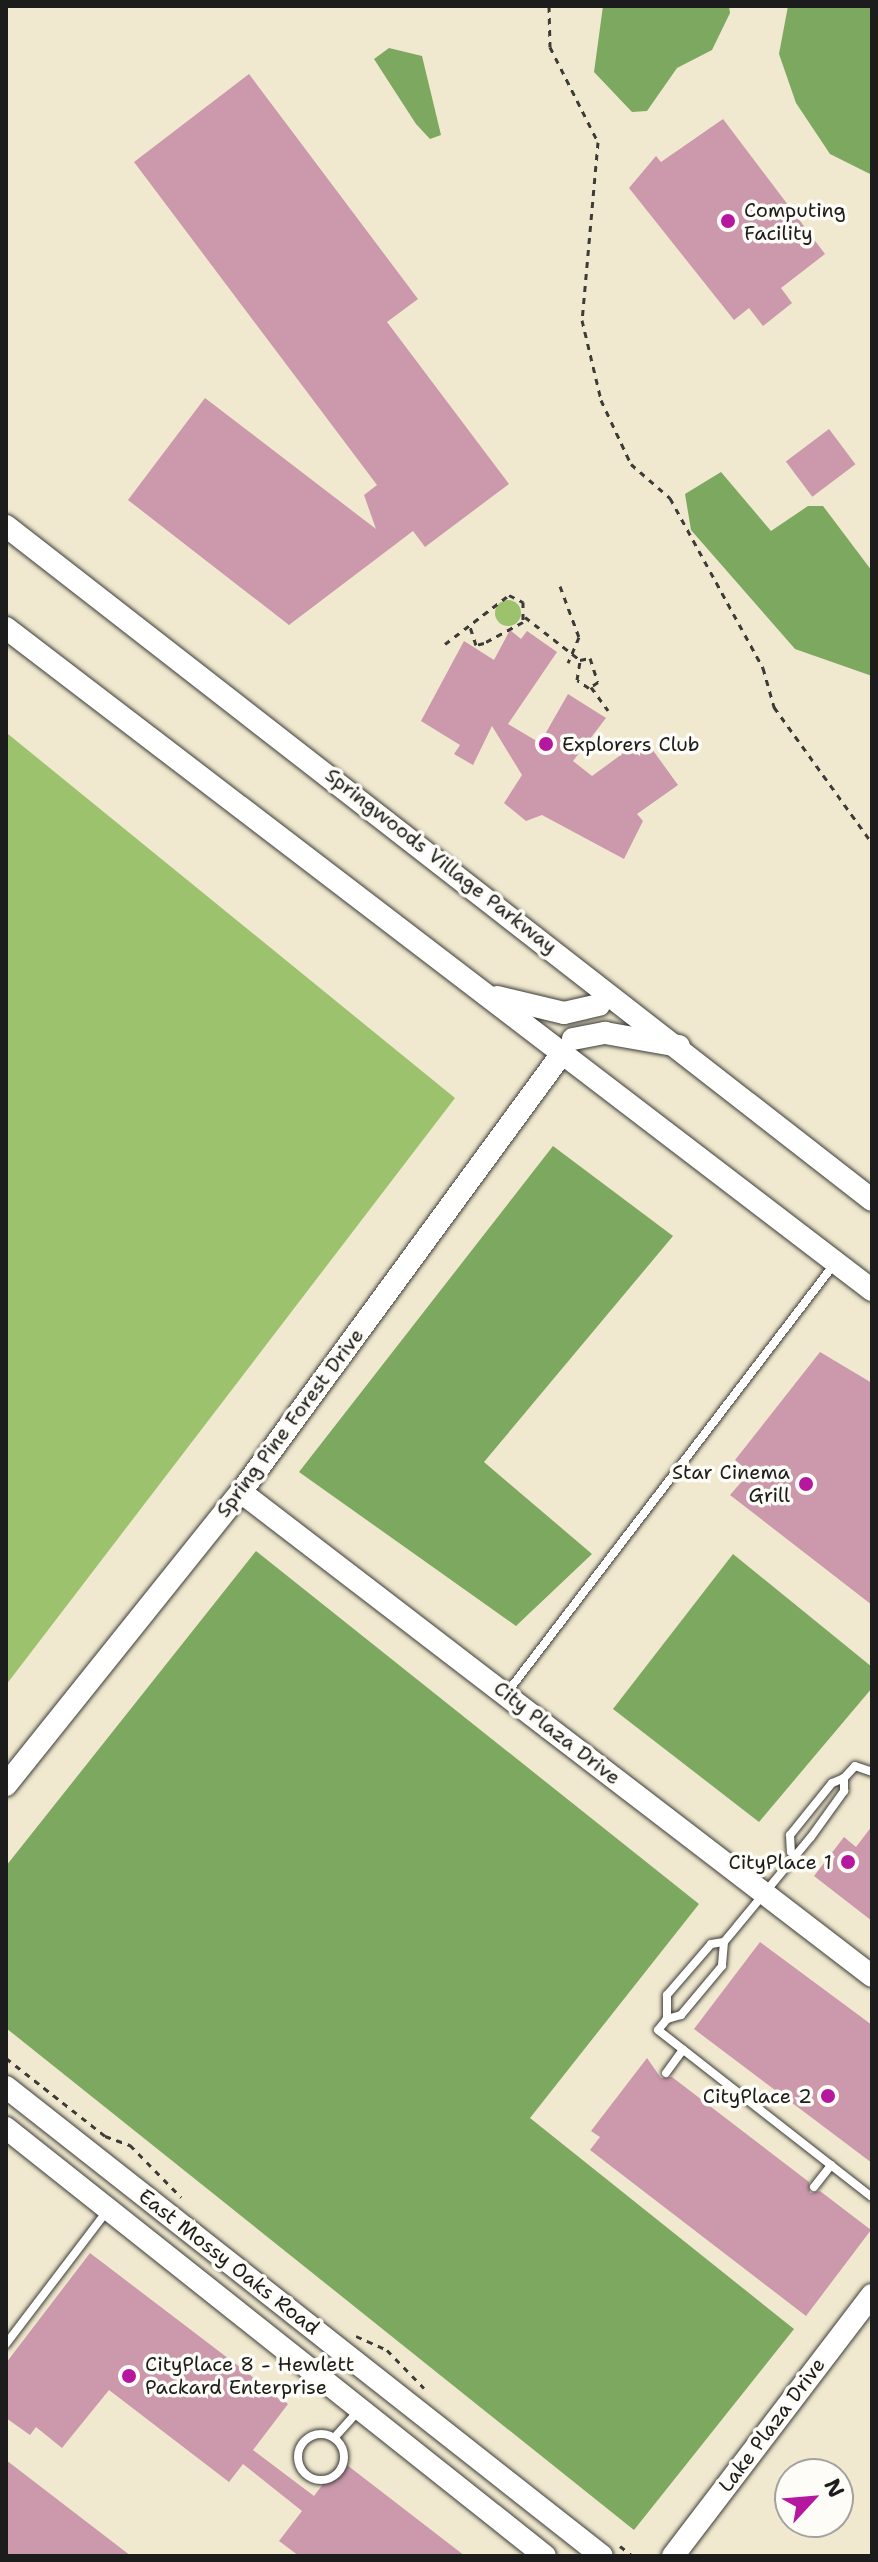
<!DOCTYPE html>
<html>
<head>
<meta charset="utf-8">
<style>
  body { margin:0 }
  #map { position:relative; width:878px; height:2562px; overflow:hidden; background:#f0e9cf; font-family:"Shantell Sans",sans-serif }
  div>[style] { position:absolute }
  .green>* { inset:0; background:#9cc26d }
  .round { border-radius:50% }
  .forest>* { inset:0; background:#7da860 }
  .building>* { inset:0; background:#cb98ac; transform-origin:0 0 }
  .path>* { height:3px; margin-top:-1.5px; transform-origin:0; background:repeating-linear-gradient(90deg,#3c3b37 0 6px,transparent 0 12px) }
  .roads { filter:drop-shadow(0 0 2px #3c3b37) drop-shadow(0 0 2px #3c3b37) }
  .lane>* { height:8px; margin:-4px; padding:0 4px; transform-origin:4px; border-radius:4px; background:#fff }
  .lane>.ring { margin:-4px; padding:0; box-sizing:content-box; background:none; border:8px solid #fff; border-radius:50% }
  .secondary>* { height:22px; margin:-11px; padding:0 11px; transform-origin:11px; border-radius:11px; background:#fff }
  .dots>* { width:22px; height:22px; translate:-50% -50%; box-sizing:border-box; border:4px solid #fdfcf7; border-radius:50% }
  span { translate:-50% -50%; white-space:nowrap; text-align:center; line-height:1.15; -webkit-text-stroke:7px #fdfcf7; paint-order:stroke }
  .poi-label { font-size:20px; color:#1c1c1c }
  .left { translate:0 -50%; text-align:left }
  .right { translate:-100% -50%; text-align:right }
  .street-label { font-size:20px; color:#1c1c1c }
  .frame { position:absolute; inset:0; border:8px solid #1c1c1c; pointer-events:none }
  .north { position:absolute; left:774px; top:2458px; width:80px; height:80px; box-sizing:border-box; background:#fdfcf7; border:2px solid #a3a29f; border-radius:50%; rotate:64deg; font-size:22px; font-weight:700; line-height:32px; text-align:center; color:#1c1c1c }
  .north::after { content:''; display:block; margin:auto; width:28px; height:36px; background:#b5179e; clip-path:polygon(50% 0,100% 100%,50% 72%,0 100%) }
</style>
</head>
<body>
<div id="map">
  <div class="green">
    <div class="round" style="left:495px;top:600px;width:26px;height:26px"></div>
    <div style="clip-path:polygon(8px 734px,455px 1098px,6px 1685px,6px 737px)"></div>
  </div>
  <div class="forest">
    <div style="clip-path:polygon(603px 6px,729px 6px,730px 13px,712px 50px,677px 68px,647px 111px,632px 112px,594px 72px)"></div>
    <div style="clip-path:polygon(788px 6px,872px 6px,872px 175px,830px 154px,796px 103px,779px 54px)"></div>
    <div style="clip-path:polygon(389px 48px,422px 56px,441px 135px,430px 139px,416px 124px,374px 59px)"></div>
    <div style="clip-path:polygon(721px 472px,771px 531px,808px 506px,823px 506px,872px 571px,872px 676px,795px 649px,691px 530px,685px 494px)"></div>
    <div style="clip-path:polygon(553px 1146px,673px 1236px,484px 1462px,592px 1554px,516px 1626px,299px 1472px)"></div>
    <div style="clip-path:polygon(256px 1551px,699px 1904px,530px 2118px,794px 2329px,634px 2530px,6px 2028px,6px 1866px)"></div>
    <div style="clip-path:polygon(733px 1554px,872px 1667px,872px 1688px,759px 1822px,613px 1709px)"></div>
  </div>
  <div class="building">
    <div style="clip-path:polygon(249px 74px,418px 299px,387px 322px,509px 484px,425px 547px,413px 531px,289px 625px,128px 500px,205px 398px,376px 529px,364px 495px,377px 485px,134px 162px)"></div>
    <div style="clip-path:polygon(723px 119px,825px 254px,781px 288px,792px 303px,763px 326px,749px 308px,734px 320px,629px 188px,656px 156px,661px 162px)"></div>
    <div style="left:829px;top:429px;width:44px;height:54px;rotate:53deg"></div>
    <div style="clip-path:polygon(510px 630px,521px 639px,527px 631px,557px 652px,508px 724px,540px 743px,568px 694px,606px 718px,573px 761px,592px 776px,644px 738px,678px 785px,637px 814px,643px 821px,624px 859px,542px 815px,526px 821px,504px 803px,522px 775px,492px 726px,473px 765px,454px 754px,460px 745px,421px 721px,464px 641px,494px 660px)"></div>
    <div style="clip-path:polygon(820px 1352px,872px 1383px,872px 1605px,730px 1495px,750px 1472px,735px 1460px)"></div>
    <div style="clip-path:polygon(872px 1826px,872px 1921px,814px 1876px,844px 1837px,856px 1847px)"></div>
    <div style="clip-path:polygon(760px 1942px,872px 2025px,872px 2163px,694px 2029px)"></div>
    <div style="clip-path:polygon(647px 2058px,661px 2078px,672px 2077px,809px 2182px,810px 2193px,820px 2191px,871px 2230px,806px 2316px,590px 2150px,600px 2137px,591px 2131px)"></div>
    <div style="clip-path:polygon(90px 2253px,288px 2404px,253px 2450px,314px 2496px,335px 2468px,341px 2473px,347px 2465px,465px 2556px,299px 2556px,279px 2541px,302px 2511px,243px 2464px,229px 2482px,109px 2390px,62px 2448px,36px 2427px,30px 2435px,6px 2418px,6px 2363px)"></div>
    <div style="clip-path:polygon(6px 2460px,131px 2556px,6px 2556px)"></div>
  </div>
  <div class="path">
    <div style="left:549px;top:6px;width:41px;rotate:88.6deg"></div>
    <div style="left:550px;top:47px;width:106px;rotate:63.2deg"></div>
    <div style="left:598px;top:142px;width:179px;rotate:95.1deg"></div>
    <div style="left:582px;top:320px;width:82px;rotate:76.6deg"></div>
    <div style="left:601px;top:400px;width:71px;rotate:64.9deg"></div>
    <div style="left:631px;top:464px;width:52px;rotate:41.1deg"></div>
    <div style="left:670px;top:498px;width:194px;rotate:61.3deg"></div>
    <div style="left:763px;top:668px;width:41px;rotate:74.2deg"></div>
    <div style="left:774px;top:707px;width:168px;rotate:54.2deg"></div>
    <div style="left:560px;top:586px;width:54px;rotate:69.6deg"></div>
    <div style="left:579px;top:637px;width:28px;rotate:113deg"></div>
    <div style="left:525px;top:617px;width:70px;rotate:38deg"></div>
    <div style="left:580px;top:660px;width:10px;rotate:-11deg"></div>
    <div style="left:590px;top:658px;width:25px;rotate:72deg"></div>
    <div style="left:598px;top:682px;width:11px;rotate:146deg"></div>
    <div style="left:589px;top:688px;width:14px;rotate:-146deg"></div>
    <div style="left:577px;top:680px;width:20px;rotate:-81deg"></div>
    <div style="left:445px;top:644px;width:81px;rotate:-37.4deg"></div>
    <div style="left:509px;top:595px;width:16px;rotate:27deg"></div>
    <div style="left:523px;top:602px;width:20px;rotate:90deg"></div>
    <div style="left:523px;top:622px;width:44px;rotate:151.7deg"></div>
    <div style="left:484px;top:643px;width:8px;rotate:166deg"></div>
    <div style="left:476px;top:645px;width:19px;rotate:-108deg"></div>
    <div style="left:591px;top:687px;width:29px;rotate:54deg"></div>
    <div style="left:6px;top:2058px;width:126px;rotate:38.2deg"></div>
    <div style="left:105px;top:2136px;width:27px;rotate:20deg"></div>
    <div style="left:130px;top:2145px;width:73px;rotate:45.6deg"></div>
    <div style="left:356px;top:2336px;width:34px;rotate:24deg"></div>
    <div style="left:387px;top:2350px;width:53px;rotate:45.8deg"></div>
    <div style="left:620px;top:2546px;width:16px;rotate:38deg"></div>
  </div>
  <div class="roads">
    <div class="lane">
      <div style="left:506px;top:1694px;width:542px;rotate:-52.64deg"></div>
      <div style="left:844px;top:1778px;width:16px;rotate:-47deg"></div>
      <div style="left:855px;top:1766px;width:18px;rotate:19deg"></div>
      <div style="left:724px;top:1942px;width:24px;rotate:95deg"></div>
      <div style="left:722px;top:1966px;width:64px;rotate:129.9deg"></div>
      <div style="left:681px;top:2015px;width:15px;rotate:164deg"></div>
      <div style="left:667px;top:2019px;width:24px;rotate:-90deg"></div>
      <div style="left:667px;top:1995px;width:67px;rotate:-49.2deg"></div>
      <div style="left:711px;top:1944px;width:13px;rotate:-9deg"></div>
      <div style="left:724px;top:1942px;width:136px;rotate:-50.4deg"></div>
      <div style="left:811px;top:1837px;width:57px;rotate:-54.3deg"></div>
      <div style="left:844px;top:1791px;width:13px;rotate:-90deg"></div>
      <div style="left:844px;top:1778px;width:13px;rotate:157deg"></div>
      <div style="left:832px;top:1783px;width:67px;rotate:128.9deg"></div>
      <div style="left:790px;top:1835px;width:17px;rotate:87deg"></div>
      <div style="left:667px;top:2019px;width:14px;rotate:129deg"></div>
      <div style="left:658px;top:2030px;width:271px;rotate:38deg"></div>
      <div style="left:666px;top:2073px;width:29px;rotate:-54deg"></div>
      <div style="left:814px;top:2187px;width:28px;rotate:-52deg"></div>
      <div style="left:6px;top:2344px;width:167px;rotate:-52.8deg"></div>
      <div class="ring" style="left:298px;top:2434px;width:38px;height:38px"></div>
      <div style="left:334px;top:2438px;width:38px;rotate:-48deg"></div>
    </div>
    <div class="secondary">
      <div style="left:6px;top:526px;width:1097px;rotate:37.89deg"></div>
      <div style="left:6px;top:628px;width:1090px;rotate:37.4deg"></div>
      <div style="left:497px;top:997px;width:69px;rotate:13.4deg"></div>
      <div style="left:564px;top:1013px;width:36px;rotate:-13deg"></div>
      <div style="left:573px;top:1039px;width:33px;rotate:-11deg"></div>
      <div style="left:605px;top:1033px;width:75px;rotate:10deg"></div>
      <div style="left:241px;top:1492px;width:795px;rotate:37.49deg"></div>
      <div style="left:6px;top:1785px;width:376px;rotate:-51.3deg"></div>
      <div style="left:241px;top:1492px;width:545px;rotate:-53.8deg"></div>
      <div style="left:6px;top:2087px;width:758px;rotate:38.2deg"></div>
      <div style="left:6px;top:2128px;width:688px;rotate:38.45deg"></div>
      <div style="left:673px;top:2556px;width:328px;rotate:-52.7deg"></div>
    </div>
  </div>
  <div class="dots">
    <div style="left:728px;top:221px;background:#b5179e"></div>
    <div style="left:546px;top:744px;background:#b5179e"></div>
    <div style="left:806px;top:1484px;background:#b5179e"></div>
    <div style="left:848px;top:1862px;background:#b5179e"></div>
    <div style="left:828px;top:2096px;background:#b5179e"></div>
    <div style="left:129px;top:2376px;background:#b5179e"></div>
  </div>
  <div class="poi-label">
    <span class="left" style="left:744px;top:222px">Computing<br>Facility</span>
    <span class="left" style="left:562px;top:744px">Explorers Club</span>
    <span class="right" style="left:790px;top:1484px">Star Cinema<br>Grill</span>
    <span class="right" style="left:832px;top:1862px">CityPlace 1</span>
    <span class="right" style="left:812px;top:2096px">CityPlace 2</span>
    <span class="left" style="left:145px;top:2376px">CityPlace 8 - Hewlett<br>Packard Enterprise</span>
  </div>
  <div class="street-label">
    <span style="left:441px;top:861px;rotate:38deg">Springwoods Village Parkway</span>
    <span style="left:290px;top:1423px;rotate:-53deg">Spring Pine Forest Drive</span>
    <span style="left:557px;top:1733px;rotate:38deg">City Plaza Drive</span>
    <span style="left:229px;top:2262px;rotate:38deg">East Mossy Oaks Road</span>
    <span style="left:772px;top:2425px;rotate:-53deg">Lake Plaza Drive</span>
  </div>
  <div class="frame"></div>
  <div class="north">N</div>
</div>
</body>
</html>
